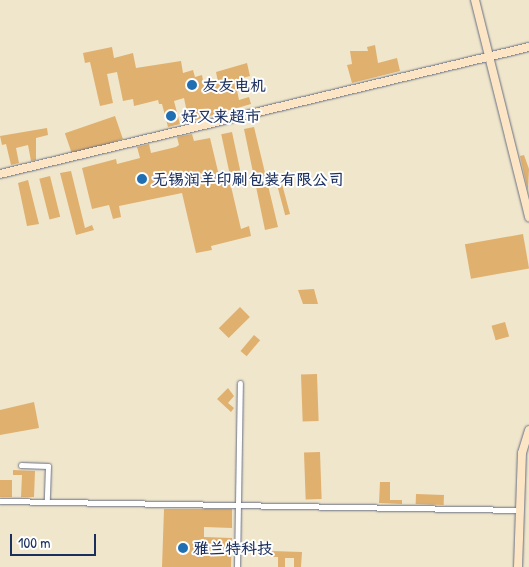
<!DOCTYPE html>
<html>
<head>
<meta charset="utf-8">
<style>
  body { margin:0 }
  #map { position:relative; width:529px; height:567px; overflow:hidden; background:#f0e6cb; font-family:"Patrick Hand","LXGW WenKai TC",sans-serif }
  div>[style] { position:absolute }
  .building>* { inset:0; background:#e0b06f; transform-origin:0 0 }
  .roads { filter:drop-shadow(0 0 1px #666f84) drop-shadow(0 0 1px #666f84) }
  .street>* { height:5px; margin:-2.5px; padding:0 2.5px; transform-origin:2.5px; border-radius:2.5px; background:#fff }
  .secondary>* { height:8px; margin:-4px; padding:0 4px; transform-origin:4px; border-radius:4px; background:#fce5c4 }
  .dots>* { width:14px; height:14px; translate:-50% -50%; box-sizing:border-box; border:2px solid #fff; border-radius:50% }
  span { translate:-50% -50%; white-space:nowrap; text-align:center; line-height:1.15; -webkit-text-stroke:4px #fff; paint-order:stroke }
  .poi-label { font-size:16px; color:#1b2f5e; font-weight:700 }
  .left { translate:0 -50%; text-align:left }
  .scale { position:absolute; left:10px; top:534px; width:86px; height:22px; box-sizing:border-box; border:2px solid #1b2f5e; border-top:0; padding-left:6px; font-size:15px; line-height:18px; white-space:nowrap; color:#1b2f5e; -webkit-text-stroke:4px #fff; paint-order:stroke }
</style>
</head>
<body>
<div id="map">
  <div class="building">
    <div style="clip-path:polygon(375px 45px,378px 63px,397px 58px,400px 71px,352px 83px,347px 65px,352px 64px,350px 51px,368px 51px,367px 47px)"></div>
    <div style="clip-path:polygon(112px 47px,114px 58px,133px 53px,136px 68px,181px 61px,183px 73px,193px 70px,195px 77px,202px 75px,204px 86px,218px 82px,216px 72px,247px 63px,250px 76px,235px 80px,239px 100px,249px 97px,251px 104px,189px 122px,184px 98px,174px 101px,180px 124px,168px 127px,162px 104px,159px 104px,158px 100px,134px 106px,133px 99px,123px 101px,117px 72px,107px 74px,113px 103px,100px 106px,90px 62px,85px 63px,83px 53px)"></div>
    <div style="left:115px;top:116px;width:24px;height:53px;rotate:71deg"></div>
    <div style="clip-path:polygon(254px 127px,278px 227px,265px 230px,244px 129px)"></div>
    <div style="clip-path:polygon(47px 128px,48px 135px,36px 138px,36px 160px,31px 161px,28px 145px,16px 148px,19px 163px,11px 165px,6px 144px,2px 145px,0 136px)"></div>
    <div style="left:232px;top:132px;width:43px;height:11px;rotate:78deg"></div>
    <div style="clip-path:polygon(192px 134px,194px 141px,210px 138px,221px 184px,230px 182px,241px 229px,249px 226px,251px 236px,211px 246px,212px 250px,196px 253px,182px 193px,119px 206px,121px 217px,113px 219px,109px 205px,92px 209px,82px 168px,116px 159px,117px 164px,140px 158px,137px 147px,149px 144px,151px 153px,176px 147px,179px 145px,177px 137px)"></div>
    <div style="clip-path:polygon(524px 155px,529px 169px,528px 191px,520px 156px)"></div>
    <div style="clip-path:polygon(71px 171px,85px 228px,92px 225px,94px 230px,76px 235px,60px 173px)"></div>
    <div style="left:50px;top:176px;width:42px;height:11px;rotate:76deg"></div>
    <div style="clip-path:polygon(28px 180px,39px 224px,27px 226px,18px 183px)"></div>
    <div style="left:282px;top:184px;width:31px;height:5px;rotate:75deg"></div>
    <div style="left:523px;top:234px;width:35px;height:59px;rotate:80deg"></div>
    <div style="clip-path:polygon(314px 289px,318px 304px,303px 304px,298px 290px)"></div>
    <div style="left:240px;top:307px;width:14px;height:30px;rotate:45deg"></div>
    <div style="left:505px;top:322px;width:15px;height:14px;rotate:74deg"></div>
    <div style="left:254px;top:335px;width:8px;height:21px;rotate:40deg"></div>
    <div style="left:317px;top:374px;width:47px;height:16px;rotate:88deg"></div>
    <div style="clip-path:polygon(228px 388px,234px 396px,228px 403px,234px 408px,231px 412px,217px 399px)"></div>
    <div style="clip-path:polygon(34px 402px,39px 428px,0 435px,0 410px)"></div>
    <div style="left:320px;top:452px;width:47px;height:16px;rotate:88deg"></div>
    <div style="clip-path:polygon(13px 470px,35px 471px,34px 497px,21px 497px,22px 475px,13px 475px)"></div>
    <div style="left:0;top:480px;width:12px;height:17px"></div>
    <div style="clip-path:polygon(380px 482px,390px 482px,390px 500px,402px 500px,402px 504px,379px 503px)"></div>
    <div style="left:416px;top:494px;width:28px;height:10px;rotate:2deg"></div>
    <div style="clip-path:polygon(164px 509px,232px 509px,232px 528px,204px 527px,204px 537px,232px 538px,231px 567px,162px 567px)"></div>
    <div style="clip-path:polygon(271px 551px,302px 552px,301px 567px,294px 567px,294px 558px,285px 558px,285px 567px,278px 567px,278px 557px,270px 557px)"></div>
  </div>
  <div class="roads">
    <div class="street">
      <div style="left:21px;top:465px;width:27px;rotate:2deg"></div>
      <div style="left:48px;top:466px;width:36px;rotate:92deg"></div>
      <div style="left:0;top:501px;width:520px;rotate:0.99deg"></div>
      <div style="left:237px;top:567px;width:184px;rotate:-89.1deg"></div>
    </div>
    <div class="secondary">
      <div style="left:475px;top:0;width:224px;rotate:76deg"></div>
      <div style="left:0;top:174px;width:544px;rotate:-13.5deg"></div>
      <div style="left:518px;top:567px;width:114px;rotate:-88deg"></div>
      <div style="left:522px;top:453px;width:24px;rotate:-73deg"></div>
    </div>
  </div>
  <div class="dots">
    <div style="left:192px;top:85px;background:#1f6fb2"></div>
    <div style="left:171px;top:116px;background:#1f6fb2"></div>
    <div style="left:142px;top:179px;background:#1f6fb2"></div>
    <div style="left:183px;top:548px;background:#1f6fb2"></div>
  </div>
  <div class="poi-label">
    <span class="left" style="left:202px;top:85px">友友电机</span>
    <span class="left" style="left:181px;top:116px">好又来超市</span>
    <span class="left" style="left:152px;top:179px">无锡润羊印刷包装有限公司</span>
    <span class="left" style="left:193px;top:548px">雅兰特科技</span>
  </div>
  <div class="scale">100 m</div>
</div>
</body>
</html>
